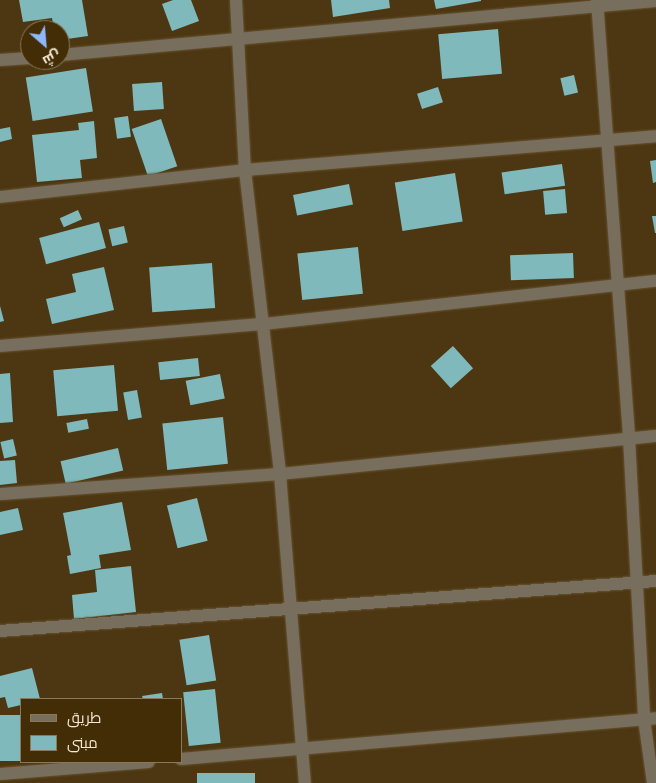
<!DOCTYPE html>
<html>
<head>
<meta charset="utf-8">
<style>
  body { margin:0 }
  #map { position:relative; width:656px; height:783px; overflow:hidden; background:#4c3712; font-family:"Fira Sans Condensed",Cairo,sans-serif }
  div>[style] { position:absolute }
  .building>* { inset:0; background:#7fb9bb; transform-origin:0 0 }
  .roads { filter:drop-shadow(0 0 1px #675331) drop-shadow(0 0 1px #675331) }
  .street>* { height:12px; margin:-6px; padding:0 6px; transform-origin:6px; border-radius:6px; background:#786e5e }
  span { translate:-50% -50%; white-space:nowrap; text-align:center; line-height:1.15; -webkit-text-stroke:5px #422d06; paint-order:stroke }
  .legend { position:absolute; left:20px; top:698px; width:162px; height:65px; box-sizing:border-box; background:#422d06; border:1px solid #8a7858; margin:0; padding:6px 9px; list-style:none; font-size:15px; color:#f5e8d4 }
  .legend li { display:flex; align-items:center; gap:10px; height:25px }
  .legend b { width:25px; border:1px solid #8a7858 }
  .north { position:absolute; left:20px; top:20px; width:50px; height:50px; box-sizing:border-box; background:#422d06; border:1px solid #8a7858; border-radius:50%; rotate:153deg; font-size:14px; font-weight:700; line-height:20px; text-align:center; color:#f5e8d4 }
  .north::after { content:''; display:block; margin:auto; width:18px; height:22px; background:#8db9fc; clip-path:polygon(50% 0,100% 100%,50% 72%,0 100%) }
</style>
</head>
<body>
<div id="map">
  <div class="building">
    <div style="clip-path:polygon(19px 0,82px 0,88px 36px,60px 40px,60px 30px,54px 30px,52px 18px,23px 22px)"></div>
    <div style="clip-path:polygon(173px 0,191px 0,199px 21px,172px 31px,162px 4px)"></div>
    <div style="clip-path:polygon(331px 0,389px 0,390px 8px,333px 17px)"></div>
    <div style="clip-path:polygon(434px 0,481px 0,481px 1px,436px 9px)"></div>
    <div style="left:498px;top:29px;width:45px;height:60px;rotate:85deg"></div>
    <div style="left:86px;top:68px;width:44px;height:61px;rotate:81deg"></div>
    <div style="left:574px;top:75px;width:18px;height:14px;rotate:77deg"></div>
    <div style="left:162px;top:82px;width:27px;height:30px;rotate:86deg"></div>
    <div style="left:438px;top:87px;width:16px;height:22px;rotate:72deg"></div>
    <div style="left:128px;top:116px;width:21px;height:14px;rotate:82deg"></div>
    <div style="left:161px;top:119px;width:50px;height:31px;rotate:71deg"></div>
    <div style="clip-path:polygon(94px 121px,97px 158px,80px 160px,82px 178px,37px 182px,32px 135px,79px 130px,78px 123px)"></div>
    <div style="clip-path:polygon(10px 127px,12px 139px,0 142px,0 129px)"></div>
    <div style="clip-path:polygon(656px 160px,656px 182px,653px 183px,650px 161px)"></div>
    <div style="left:562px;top:164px;width:22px;height:61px;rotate:82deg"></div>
    <div style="left:455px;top:173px;width:49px;height:61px;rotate:81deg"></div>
    <div style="left:349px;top:184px;width:21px;height:57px;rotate:79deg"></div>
    <div style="left:565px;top:189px;width:24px;height:22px;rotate:85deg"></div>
    <div style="left:78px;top:210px;width:10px;height:20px;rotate:66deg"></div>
    <div style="clip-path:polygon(652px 216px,656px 216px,656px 233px,655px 233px)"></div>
    <div style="left:99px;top:222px;width:27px;height:62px;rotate:75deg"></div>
    <div style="left:124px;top:226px;width:17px;height:16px;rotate:77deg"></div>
    <div style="left:358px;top:247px;width:47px;height:61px;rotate:84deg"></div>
    <div style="left:573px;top:253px;width:25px;height:63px;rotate:88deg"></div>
    <div style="left:212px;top:263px;width:45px;height:63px;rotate:86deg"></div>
    <div style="clip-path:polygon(104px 267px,114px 310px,52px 324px,46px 299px,76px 292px,72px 274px)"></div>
    <div style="clip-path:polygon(0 306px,4px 321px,0 322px)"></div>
    <div style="left:453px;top:346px;width:30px;height:30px;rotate:48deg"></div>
    <div style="left:198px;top:358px;width:18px;height:40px;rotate:84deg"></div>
    <div style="left:114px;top:365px;width:46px;height:61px;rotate:85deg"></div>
    <div style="clip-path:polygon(10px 373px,13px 422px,0 423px,0 374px)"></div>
    <div style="left:220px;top:374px;width:25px;height:35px;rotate:79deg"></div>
    <div style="left:137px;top:390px;width:28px;height:14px;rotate:80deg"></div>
    <div style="left:223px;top:417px;width:47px;height:61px;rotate:84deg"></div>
    <div style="left:87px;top:419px;width:10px;height:21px;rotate:79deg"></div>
    <div style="left:13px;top:439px;width:17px;height:13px;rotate:77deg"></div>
    <div style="left:118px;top:448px;width:23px;height:59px;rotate:77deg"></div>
    <div style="clip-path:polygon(15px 460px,17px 483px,0 485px,0 461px)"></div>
    <div style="left:197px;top:498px;width:44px;height:31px;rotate:76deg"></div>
    <div style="clip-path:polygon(122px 502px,131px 550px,99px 555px,101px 568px,70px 574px,67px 556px,71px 555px,63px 513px)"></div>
    <div style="clip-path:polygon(18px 508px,23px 530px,0 535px,0 512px)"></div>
    <div style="clip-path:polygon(131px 566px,136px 612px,74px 619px,72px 595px,97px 592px,95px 570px)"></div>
    <div style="left:209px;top:635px;width:46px;height:30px;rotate:81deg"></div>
    <div style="clip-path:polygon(32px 668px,40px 699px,21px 699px,21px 705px,8px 708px,5px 697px,0 698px,0 676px)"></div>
    <div style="left:215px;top:689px;width:54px;height:32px;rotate:84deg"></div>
    <div style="clip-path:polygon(162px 693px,163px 699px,143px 699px,142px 696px)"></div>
    <div style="left:21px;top:715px;width:46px;height:21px;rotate:90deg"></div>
    <div style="left:255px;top:773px;width:10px;height:58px;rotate:90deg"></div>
  </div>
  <div class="roads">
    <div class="street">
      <div style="left:236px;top:0;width:170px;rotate:87deg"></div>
      <div style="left:245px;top:170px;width:306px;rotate:83.4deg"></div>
      <div style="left:280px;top:474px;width:310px;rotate:85.4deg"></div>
      <div style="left:597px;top:0;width:439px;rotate:85.8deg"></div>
      <div style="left:629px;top:438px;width:281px;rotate:86.9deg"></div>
      <div style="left:644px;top:719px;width:65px;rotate:82deg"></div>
      <div style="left:60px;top:55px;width:598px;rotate:-5.18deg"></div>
      <div style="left:0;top:60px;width:30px;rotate:-4deg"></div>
      <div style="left:0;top:197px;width:246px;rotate:-6.3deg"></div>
      <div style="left:245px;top:170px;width:412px;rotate:-4.7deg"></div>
      <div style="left:0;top:346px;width:265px;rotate:-4.8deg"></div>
      <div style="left:264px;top:324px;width:394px;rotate:-6.3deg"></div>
      <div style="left:0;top:494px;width:281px;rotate:-4.1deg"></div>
      <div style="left:280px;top:474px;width:378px;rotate:-5.8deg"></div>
      <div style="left:0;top:631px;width:658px;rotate:-4.36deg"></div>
      <div style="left:181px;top:759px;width:477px;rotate:-4.9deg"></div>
      <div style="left:0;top:774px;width:149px;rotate:-4.6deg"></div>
    </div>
  </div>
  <ul class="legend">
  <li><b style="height:6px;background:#786e5e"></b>طريق</li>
  <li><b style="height:14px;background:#7fb9bb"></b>مبنى</li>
  </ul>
  <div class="north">ش</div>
</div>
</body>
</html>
